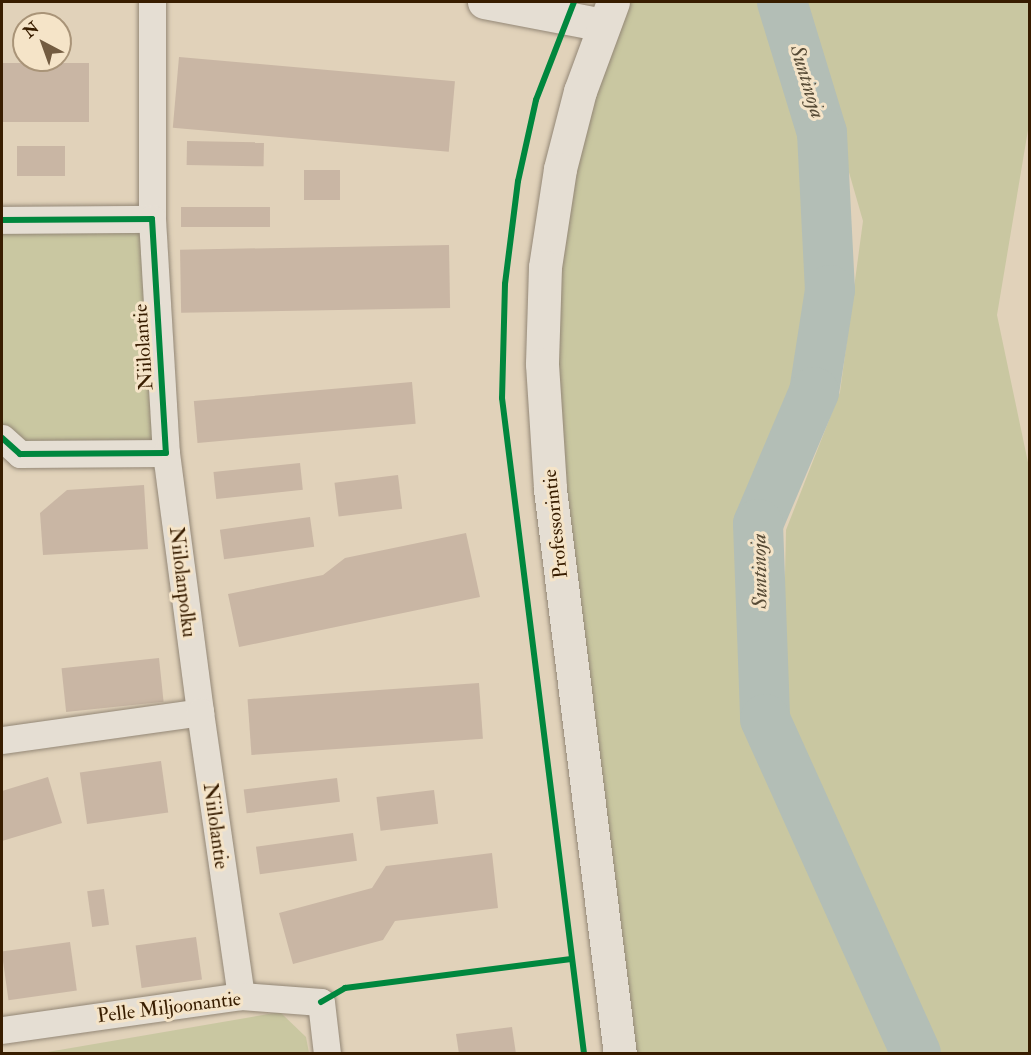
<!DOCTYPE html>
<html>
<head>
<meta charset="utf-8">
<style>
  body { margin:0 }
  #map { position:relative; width:1031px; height:1055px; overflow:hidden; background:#e1d2ba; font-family:"IM FELL Double Pica",serif }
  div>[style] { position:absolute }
  .green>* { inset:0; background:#c9c7a1 }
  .river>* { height:50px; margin:-25px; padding:0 25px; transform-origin:25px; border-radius:25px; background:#b3beb6 }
  .building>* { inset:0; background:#c9b6a4; transform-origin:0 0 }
  .roads { filter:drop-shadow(0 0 2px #938776) drop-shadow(0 0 2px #938776) }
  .street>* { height:27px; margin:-13.5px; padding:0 13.5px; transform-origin:13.5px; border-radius:13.5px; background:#e5ded3 }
  .secondary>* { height:33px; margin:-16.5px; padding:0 16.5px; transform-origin:16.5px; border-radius:16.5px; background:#e5ded3 }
  .cycleway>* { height:6px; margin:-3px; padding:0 3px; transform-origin:3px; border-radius:3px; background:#00873e }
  span { translate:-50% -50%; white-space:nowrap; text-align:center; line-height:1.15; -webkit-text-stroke:6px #f5e4c8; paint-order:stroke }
  .street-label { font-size:20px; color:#381d00 }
  .water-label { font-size:21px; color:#574b36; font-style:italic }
  .frame { position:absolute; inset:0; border:3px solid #381d00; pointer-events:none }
  .north { position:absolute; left:12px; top:12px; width:60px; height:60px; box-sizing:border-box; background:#f5e4c8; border:2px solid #a99478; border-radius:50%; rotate:319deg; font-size:16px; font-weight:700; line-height:24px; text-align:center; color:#381d00 }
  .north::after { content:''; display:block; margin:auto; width:21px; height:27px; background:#735c41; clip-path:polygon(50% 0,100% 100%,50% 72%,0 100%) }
</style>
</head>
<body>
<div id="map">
  <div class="green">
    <div style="clip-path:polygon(613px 2px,766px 2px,822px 133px,830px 290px,814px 392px,758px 524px,765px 719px,916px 1053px,620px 1053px,545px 267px)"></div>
    <div style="clip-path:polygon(800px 2px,1029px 2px,1029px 124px,997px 315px,1030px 472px,1029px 1053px,929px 1053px,782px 711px,786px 530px,840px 392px,863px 221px)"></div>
    <div style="clip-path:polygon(152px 219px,166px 453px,20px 454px,2px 438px,2px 220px)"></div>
    <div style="clip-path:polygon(280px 1012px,306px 1037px,309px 1053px,36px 1054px)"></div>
  </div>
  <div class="river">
    <div style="left:782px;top:2px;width:137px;rotate:73deg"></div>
    <div style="left:822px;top:133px;width:157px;rotate:87.1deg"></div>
    <div style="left:830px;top:290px;width:103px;rotate:98.9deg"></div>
    <div style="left:814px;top:392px;width:143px;rotate:113deg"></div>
    <div style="left:758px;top:524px;width:195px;rotate:87.9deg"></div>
    <div style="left:765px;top:719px;width:367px;rotate:65.7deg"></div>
  </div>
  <div class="building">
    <div style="left:179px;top:57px;width:277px;height:71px;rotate:5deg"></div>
    <div style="left:89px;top:63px;width:59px;height:87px;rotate:90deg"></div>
    <div style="left:187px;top:141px;width:77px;height:24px;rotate:1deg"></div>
    <div style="left:17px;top:146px;width:48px;height:30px"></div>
    <div style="left:304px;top:170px;width:36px;height:30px"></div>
    <div style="left:270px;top:207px;width:20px;height:89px;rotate:90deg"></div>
    <div style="left:449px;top:245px;width:63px;height:269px;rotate:89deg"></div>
    <div style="left:412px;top:382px;width:42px;height:219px;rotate:85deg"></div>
    <div style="left:300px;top:463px;width:27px;height:87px;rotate:84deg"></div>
    <div style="left:398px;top:475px;width:34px;height:64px;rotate:83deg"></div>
    <div style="clip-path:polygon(144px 485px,148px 549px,43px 555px,40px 513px,67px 490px)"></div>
    <div style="left:310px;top:517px;width:30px;height:91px;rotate:82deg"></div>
    <div style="clip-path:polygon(466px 533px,480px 597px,239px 647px,228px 594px,323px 575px,345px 558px)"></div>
    <div style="left:159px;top:658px;width:44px;height:98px;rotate:84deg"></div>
    <div style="left:479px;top:683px;width:56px;height:232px;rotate:86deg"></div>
    <div style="left:161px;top:761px;width:52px;height:82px;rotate:82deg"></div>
    <div style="clip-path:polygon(48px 777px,62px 823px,2px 841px,2px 791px)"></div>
    <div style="left:337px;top:778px;width:24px;height:94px;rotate:83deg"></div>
    <div style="left:434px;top:790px;width:34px;height:58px;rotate:83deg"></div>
    <div style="left:353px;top:833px;width:28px;height:98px;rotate:82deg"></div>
    <div style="clip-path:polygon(492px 853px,498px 908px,395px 921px,383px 940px,293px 964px,279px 913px,372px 888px,386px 866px)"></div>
    <div style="left:104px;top:889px;width:36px;height:17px;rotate:82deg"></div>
    <div style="left:196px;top:937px;width:43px;height:61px;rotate:82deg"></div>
    <div style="left:70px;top:942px;width:49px;height:69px;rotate:82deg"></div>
    <div style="clip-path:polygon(512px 1027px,516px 1054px,459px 1054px,456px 1034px)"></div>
  </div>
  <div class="roads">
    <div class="street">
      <div style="left:152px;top:219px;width:217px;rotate:-90deg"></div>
      <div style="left:2px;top:220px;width:150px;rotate:-0.4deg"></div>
      <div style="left:152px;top:219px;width:234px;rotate:86.6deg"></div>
      <div style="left:166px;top:453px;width:146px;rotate:179.6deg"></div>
      <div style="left:20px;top:454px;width:24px;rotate:-138deg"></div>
      <div style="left:166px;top:453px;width:261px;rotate:82.5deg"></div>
      <div style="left:2px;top:740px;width:200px;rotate:-8deg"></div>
      <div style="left:200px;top:712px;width:287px;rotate:81.8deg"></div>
      <div style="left:2px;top:1030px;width:241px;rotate:-8.1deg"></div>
      <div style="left:241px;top:996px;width:80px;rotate:4.3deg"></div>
      <div style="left:321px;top:1002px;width:52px;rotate:83.4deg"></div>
    </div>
    <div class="secondary">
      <div style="left:484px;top:2px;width:121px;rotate:10.9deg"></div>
      <div style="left:613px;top:2px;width:95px;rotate:110.3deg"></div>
      <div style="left:580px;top:91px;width:81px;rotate:104.4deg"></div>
      <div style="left:560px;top:169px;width:99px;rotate:98.7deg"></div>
      <div style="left:545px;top:267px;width:97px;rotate:91.8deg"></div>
      <div style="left:542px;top:364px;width:125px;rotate:86.3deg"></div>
      <div style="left:550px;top:489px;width:569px;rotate:82.94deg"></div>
    </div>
  </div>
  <div class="cycleway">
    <div style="left:574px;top:2px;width:105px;rotate:111.2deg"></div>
    <div style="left:536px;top:100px;width:83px;rotate:102.5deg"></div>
    <div style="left:518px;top:181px;width:104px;rotate:97.2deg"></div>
    <div style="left:505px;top:284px;width:114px;rotate:91.5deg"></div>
    <div style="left:502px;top:398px;width:661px;rotate:82.87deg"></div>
    <div style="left:2px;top:220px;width:150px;rotate:-0.4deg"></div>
    <div style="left:152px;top:219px;width:234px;rotate:86.6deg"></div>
    <div style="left:166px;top:453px;width:146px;rotate:179.6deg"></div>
    <div style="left:20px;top:454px;width:24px;rotate:-138deg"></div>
    <div style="left:321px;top:1002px;width:28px;rotate:-30deg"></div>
    <div style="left:345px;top:988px;width:228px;rotate:-7.3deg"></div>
  </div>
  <div class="street-label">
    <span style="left:143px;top:347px;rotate:-94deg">Niilolantie</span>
    <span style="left:555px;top:524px;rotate:-96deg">Professorintie</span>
    <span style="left:183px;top:582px;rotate:83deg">Niilolanpolku</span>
    <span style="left:216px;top:826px;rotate:82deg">Niilolantie</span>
    <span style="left:169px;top:1007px;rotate:-7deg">Pelle Miljoonantie</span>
  </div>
  <div class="water-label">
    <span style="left:807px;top:82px;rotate:73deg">Suntinoja</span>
    <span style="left:760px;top:571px;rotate:-91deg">Suntinoja</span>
  </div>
  <div class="frame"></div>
  <div class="north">N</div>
</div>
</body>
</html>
